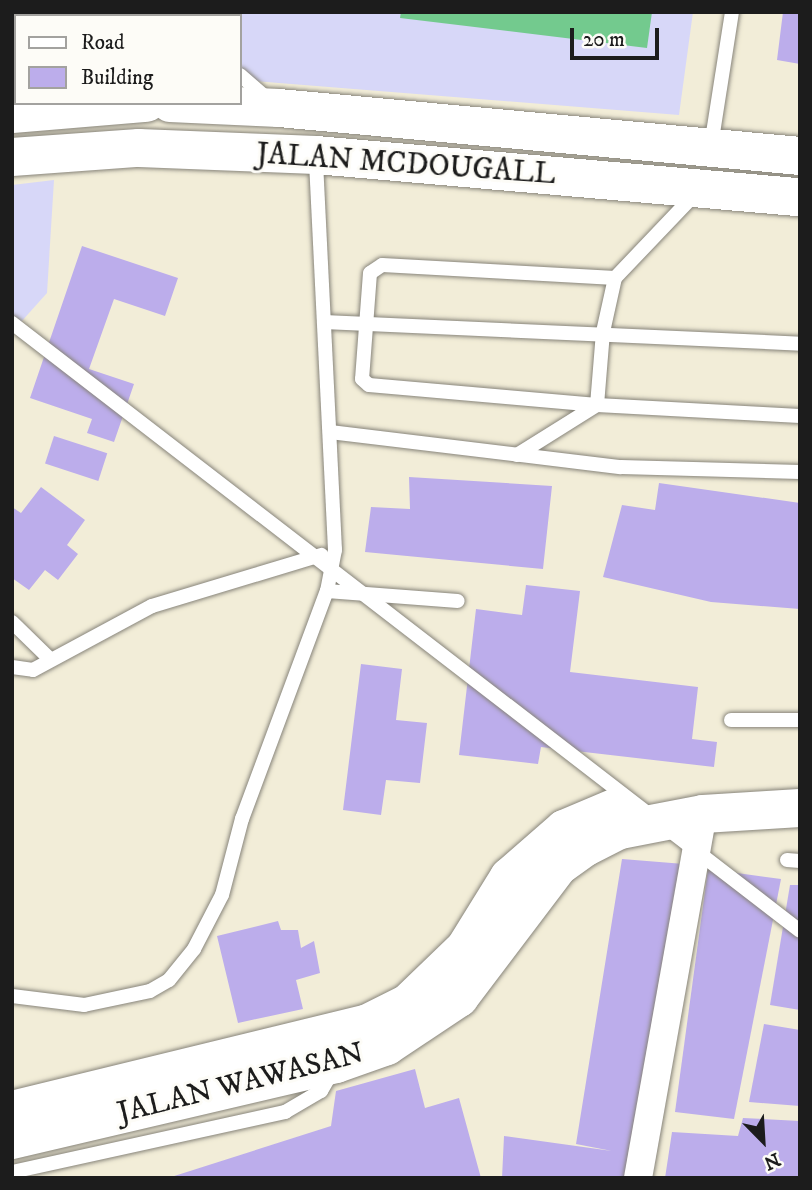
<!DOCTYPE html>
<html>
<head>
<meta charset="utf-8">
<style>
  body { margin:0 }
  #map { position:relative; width:812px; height:1190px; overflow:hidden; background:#f2edd8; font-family:"IM FELL DW Pica",serif }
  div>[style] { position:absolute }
  .built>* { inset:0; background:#d7d7f8 }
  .green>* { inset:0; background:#73ca8e }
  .building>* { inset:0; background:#bcadeb; transform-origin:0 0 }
  .roads { filter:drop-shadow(0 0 2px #87847a) drop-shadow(0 0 2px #87847a) }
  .lane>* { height:14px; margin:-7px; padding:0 7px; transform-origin:7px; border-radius:7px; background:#fff }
  .street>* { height:28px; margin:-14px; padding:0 14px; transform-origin:14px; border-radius:14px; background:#fff }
  .secondary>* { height:38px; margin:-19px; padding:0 19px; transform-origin:19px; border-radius:19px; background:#fff }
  span { translate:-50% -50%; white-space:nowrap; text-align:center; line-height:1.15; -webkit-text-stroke:6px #fdfcf7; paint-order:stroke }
  .street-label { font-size:30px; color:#1c1c1c }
  .frame { position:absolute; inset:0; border:14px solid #1c1c1c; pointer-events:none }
  .legend { position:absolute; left:14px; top:14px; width:228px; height:91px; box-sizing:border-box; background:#fdfcf7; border:2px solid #a3a29f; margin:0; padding:9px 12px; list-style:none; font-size:21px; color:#1c1c1c }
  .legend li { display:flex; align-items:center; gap:14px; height:35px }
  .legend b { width:35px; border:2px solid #a3a29f }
  .north { position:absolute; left:728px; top:1106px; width:70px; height:70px; -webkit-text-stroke:5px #fdfcf7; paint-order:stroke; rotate:156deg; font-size:19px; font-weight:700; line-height:28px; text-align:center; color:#1c1c1c }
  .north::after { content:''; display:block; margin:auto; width:24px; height:32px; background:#1c1c1c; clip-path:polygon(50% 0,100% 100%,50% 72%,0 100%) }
  .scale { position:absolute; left:570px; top:28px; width:89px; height:32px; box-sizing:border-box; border:4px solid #1c1c1c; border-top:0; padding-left:9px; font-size:21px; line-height:24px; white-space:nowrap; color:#1c1c1c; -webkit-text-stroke:5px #fdfcf7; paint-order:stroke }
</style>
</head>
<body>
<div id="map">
  <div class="built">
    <div style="clip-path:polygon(12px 12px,693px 12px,679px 115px,240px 80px,240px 16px,16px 16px,12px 88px)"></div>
    <div style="clip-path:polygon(54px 180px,47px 293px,12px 332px,12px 185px)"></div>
  </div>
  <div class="green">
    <div style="clip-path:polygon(401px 12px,652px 12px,647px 48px,400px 18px)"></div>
  </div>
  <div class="building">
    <div style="clip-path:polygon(783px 12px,800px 12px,800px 64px,777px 60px)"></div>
    <div style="clip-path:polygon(82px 246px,178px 278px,165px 316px,114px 299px,89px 369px,134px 384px,114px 442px,87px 433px,92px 419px,30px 398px)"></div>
    <div style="left:54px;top:436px;width:56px;height:29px;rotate:18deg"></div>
    <div style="clip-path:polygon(409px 477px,552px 486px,543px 569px,365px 552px,371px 507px,410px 509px)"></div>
    <div style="clip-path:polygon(659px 483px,800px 503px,800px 609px,711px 602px,603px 577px,622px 505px,655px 510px)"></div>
    <div style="clip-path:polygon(41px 487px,85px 520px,67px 545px,78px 554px,58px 580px,45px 570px,29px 590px,12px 578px,12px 507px,21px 513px)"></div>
    <div style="clip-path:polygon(526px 585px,580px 591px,570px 672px,698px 687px,692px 739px,717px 742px,714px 767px,541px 747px,538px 764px,459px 755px,476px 609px,522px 615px)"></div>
    <div style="clip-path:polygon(361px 664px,402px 669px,396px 720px,427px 723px,420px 783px,386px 780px,381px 815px,343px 810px)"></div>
    <div style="clip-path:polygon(622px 859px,684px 864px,626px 1178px,502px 1178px,504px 1136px,612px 1151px,576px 1144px)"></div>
    <div style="clip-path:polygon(708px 869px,781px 879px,734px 1119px,675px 1112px)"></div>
    <div style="clip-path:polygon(790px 885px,800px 885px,800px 1010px,770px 1005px)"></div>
    <div style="clip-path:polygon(278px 921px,281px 930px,298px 930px,301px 948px,314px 941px,320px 973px,296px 980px,303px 1009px,238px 1023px,217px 936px)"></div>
    <div style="clip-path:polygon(764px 1024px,800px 1030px,800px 1106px,749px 1102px)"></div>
    <div style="clip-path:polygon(415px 1069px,425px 1108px,459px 1098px,481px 1178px,168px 1178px,331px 1126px,336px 1091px)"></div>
    <div style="clip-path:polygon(743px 1118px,800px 1121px,800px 1178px,665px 1178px,672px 1132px,738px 1136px)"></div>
  </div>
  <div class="roads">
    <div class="lane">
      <div style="left:182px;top:12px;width:4px;rotate:90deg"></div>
      <div style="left:240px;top:75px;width:37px;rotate:41deg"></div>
      <div style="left:711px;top:146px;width:136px;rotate:-81.1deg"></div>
      <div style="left:615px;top:278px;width:233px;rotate:-176.8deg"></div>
      <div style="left:382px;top:265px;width:14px;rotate:146deg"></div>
      <div style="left:370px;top:273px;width:106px;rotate:94.3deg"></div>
      <div style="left:362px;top:379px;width:9px;rotate:41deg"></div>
      <div style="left:369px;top:385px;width:229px;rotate:5deg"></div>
      <div style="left:597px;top:405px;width:203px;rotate:3.1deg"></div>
      <div style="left:324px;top:322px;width:477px;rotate:2.6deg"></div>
      <div style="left:12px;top:323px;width:995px;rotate:37.65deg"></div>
      <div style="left:597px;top:405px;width:73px;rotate:-85.3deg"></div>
      <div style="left:603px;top:332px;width:55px;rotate:-77.5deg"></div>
      <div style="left:615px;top:278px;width:119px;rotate:-46.4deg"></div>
      <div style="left:330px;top:432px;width:293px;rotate:6.9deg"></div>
      <div style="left:621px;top:467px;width:179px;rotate:1.6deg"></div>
      <div style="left:517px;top:455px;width:94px;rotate:-32deg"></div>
      <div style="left:327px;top:591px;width:131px;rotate:4.4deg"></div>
      <div style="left:12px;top:622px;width:54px;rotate:44.3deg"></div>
      <div style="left:12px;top:667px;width:21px;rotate:8deg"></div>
      <div style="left:33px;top:670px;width:135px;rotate:-28.3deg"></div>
      <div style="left:152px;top:606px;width:177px;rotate:-16.8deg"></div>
      <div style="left:731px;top:720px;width:69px"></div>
      <div style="left:787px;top:860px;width:13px;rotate:4deg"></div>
      <div style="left:12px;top:996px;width:73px;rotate:7.1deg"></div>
      <div style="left:84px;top:1005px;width:67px;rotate:-12deg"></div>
      <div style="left:150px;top:991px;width:22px;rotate:-30deg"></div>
      <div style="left:169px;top:980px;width:40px;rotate:-51deg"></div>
      <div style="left:194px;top:949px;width:61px;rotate:-62.6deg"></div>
      <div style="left:222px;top:895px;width:79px;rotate:-75.3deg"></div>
      <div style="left:242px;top:819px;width:243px;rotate:-69.6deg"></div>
      <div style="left:327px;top:591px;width:42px;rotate:-79deg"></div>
      <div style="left:335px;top:550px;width:393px;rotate:-92.8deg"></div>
      <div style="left:12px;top:1172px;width:280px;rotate:-12.4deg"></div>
      <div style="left:285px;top:1112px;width:42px;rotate:-30.3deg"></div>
      <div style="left:321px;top:1091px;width:22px;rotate:-60deg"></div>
    </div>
    <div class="street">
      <div style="left:638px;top:1178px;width:370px;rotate:-79.9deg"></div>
    </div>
    <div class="secondary">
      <div style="left:170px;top:103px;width:109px;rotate:2.6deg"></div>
      <div style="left:279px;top:108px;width:523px;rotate:5.26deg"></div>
      <div style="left:12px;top:114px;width:135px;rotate:-4.7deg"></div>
      <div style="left:12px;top:157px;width:127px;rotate:-4.1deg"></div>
      <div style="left:139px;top:148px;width:177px;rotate:2.3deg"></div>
      <div style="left:316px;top:155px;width:486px;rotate:5deg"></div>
      <div style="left:12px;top:1110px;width:364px;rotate:-13.7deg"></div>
      <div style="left:366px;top:1024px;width:47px;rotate:-26.6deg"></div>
      <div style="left:408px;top:1003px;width:79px;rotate:-44deg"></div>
      <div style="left:465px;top:948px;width:84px;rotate:-58.2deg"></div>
      <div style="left:509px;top:877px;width:73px;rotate:-41.1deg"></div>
      <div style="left:564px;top:829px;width:54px;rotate:-22.8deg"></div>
      <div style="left:12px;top:1140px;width:333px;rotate:-13.2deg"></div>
      <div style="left:336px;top:1064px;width:54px;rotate:-19.4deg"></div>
      <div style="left:387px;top:1046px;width:87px;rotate:-33.7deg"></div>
      <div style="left:459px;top:998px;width:164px;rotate:-52.9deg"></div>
      <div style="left:558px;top:867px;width:34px;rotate:-36deg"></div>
      <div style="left:586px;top:847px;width:38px;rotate:-27deg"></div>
      <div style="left:620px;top:830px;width:85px;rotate:-10.9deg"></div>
      <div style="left:703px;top:814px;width:97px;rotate:-3.5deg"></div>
    </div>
  </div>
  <div class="street-label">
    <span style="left:406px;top:165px;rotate:4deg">JALAN MCDOUGALL</span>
    <span style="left:241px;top:1084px;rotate:-14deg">JALAN WAWASAN</span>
  </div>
  <div class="frame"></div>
  <ul class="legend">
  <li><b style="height:9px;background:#fff"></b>Road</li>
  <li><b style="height:19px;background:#bcadeb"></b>Building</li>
  </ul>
  <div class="north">N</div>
  <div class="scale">20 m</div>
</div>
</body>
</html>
